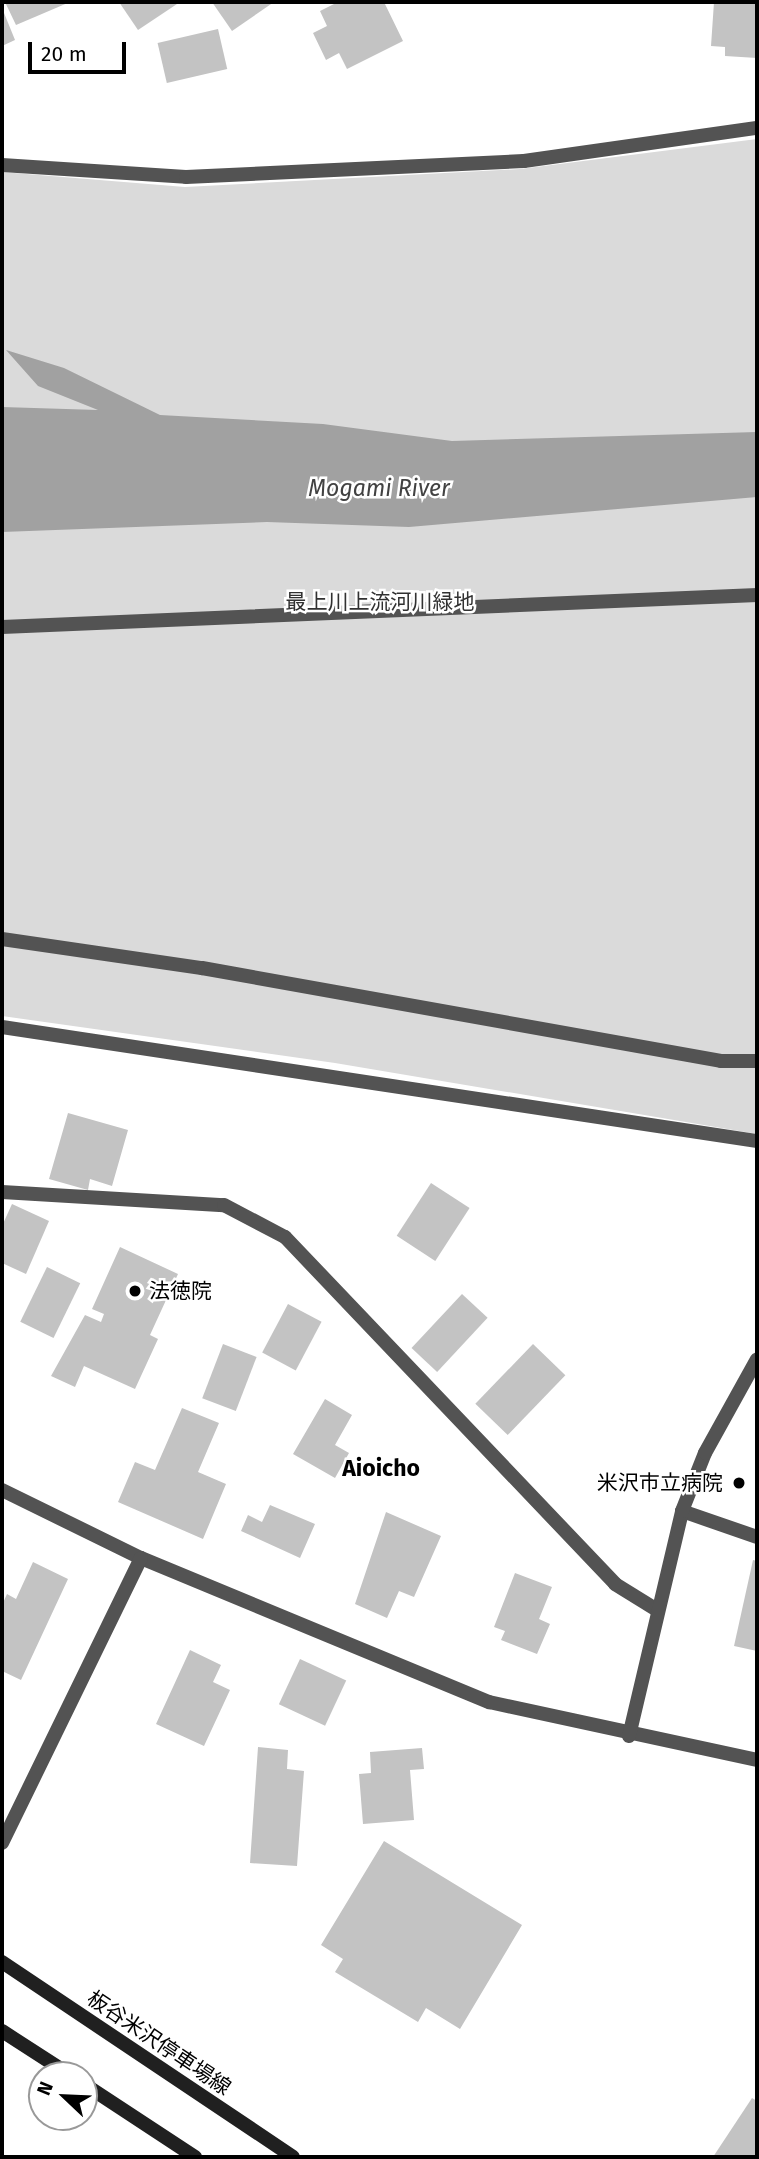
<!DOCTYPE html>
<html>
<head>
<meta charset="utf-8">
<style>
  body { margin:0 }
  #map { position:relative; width:759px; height:2159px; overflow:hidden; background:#fff; font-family:"Fira Sans","Noto Sans JP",sans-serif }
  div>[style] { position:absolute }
  .green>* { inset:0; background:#dadada }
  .water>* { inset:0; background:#a1a1a1 }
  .building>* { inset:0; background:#c3c3c3; transform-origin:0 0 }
  .lane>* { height:14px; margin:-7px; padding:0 7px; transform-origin:7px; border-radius:7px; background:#535353 }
  .street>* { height:14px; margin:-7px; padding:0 7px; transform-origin:7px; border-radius:7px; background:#535353 }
  .secondary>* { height:14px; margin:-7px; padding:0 7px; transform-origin:7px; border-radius:7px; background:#202020 }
  .dots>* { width:19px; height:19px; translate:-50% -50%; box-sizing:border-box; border:4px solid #fff; border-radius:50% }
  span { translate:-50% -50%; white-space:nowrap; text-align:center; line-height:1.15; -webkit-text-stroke:5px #fff; paint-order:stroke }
  .park-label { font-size:21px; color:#313131 }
  .poi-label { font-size:21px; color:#000 }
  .left { translate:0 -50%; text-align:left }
  .right { translate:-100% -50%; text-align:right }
  .street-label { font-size:21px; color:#000 }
  .water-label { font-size:23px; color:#424242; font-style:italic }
  .neighbourhood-label { font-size:23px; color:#000; font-weight:700 }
  .frame { position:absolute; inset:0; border:4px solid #000; pointer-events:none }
  .north { position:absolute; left:28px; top:2061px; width:70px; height:70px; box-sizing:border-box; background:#fff; border:2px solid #999; border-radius:50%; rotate:293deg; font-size:19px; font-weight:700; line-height:28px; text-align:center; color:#000 }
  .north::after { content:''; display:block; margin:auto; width:24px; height:32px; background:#000; clip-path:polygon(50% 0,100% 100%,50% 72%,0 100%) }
  .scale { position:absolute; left:28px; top:42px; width:98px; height:32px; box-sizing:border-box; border:4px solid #000; border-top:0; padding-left:9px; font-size:21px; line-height:24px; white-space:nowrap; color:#000; -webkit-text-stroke:5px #fff; paint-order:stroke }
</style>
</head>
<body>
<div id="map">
  <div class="green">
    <div style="clip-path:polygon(757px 139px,757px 1134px,335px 1063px,2px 1016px,2px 172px,185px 187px,520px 169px)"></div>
  </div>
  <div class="water">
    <div style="clip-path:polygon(6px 350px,64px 368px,160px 415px,323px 424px,452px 441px,757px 432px,757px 497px,409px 527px,267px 522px,2px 532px,2px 407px,98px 410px,38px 386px)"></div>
  </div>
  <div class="building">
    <div style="clip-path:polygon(5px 2px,70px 2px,16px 25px)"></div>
    <div style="clip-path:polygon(119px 2px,180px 2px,138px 30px)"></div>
    <div style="clip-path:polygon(212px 2px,274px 2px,232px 31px)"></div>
    <div style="clip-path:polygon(338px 2px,384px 2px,403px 41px,347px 69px,339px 53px,326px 60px,313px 33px,327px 26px,320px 11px)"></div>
    <div style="clip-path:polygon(714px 2px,757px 2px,757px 58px,725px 56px,725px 47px,711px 46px)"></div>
    <div style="clip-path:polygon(2px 8px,15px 40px,2px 46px)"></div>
    <div style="left:218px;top:29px;width:41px;height:62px;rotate:77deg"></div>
    <div style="clip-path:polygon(68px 1113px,128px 1130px,112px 1186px,90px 1179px,88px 1190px,49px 1179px)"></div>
    <div style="left:431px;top:1183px;width:46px;height:63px;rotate:33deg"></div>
    <div style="clip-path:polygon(12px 1204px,49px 1221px,26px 1274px,2px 1263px,2px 1226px)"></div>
    <div style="clip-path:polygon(120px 1247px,178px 1274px,150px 1335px,158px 1339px,135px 1389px,84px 1366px,75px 1387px,51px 1376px,85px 1315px,101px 1322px,104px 1314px,92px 1309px)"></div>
    <div style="left:47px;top:1267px;width:37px;height:61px;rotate:26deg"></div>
    <div style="left:462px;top:1294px;width:35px;height:74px;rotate:43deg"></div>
    <div style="left:288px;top:1304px;width:38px;height:55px;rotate:28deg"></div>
    <div style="left:223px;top:1344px;width:36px;height:58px;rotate:21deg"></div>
    <div style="left:533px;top:1344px;width:45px;height:83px;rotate:44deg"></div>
    <div style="clip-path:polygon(325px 1399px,352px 1415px,335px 1445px,349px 1453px,335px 1478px,293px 1454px)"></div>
    <div style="clip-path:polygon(182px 1408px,219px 1423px,198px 1472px,226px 1484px,203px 1539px,118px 1502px,135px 1462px,155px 1470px)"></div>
    <div style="clip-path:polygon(270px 1505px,315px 1524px,300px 1558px,241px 1531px,248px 1515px,262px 1522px)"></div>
    <div style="clip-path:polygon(386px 1512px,441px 1536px,414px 1597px,399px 1591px,387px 1618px,355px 1604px)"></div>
    <div style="clip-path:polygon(753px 1560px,757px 1561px,757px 1651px,734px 1646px)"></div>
    <div style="clip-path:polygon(33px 1562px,68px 1579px,21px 1680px,2px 1671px,2px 1605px,7px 1594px,16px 1599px)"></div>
    <div style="clip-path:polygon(515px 1573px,552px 1587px,539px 1619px,550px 1624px,537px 1654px,501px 1640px,505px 1631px,494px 1627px)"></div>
    <div style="clip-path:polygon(190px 1650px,221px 1665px,213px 1682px,230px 1690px,204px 1746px,156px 1724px)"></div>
    <div style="left:300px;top:1659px;width:51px;height:50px;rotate:25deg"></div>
    <div style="clip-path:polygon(258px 1747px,288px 1750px,287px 1769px,304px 1771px,297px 1866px,250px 1863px)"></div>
    <div style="clip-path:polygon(422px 1748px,424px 1769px,410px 1770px,414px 1820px,363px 1824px,359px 1774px,371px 1773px,370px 1752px)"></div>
    <div style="clip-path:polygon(384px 1841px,522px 1925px,460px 2029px,426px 2008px,418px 2022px,335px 1972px,343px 1959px,321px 1945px)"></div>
    <div style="clip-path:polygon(752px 2098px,757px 2101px,757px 2157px,713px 2157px)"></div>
  </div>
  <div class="lane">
    <div style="left:2px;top:627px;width:756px;rotate:-2.43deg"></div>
    <div style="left:2px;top:939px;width:202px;rotate:8.3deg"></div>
    <div style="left:202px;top:968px;width:527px;rotate:10.16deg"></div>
    <div style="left:721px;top:1061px;width:36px"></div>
  </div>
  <div class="street">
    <div style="left:2px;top:165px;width:184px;rotate:3.7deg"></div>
    <div style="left:186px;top:177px;width:338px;rotate:-2.7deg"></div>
    <div style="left:524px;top:161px;width:235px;rotate:-8.1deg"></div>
    <div style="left:2px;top:1027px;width:764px;rotate:8.59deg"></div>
    <div style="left:2px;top:1192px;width:222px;rotate:3.4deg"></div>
    <div style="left:224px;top:1205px;width:69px;rotate:27.7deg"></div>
    <div style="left:285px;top:1237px;width:479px;rotate:46.4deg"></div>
    <div style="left:615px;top:1584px;width:49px;rotate:31.8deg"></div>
    <div style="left:2px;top:1490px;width:155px;rotate:26.1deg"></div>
    <div style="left:141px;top:1558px;width:377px;rotate:22.5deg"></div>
    <div style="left:489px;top:1702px;width:274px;rotate:12.2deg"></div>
    <div style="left:682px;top:1511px;width:79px;rotate:19.1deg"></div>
    <div style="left:629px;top:1736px;width:231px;rotate:-76.7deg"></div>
    <div style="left:682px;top:1511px;width:62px;rotate:-68.4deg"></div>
    <div style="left:705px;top:1453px;width:107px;rotate:-61deg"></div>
    <div style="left:2px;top:1843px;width:317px;rotate:-64deg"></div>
  </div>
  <div class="secondary">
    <div style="left:2px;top:1962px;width:350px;rotate:33.8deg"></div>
    <div style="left:2px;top:2031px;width:81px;rotate:32.9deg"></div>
    <div style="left:84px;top:2084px;width:133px;rotate:33.3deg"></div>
  </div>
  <div class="dots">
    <div style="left:135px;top:1291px;background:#000"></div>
    <div style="left:739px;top:1483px;background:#000"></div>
  </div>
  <div class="park-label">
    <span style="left:380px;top:602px">最上川上流河川緑地</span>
  </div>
  <div class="poi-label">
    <span class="left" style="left:149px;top:1291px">法徳院</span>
    <span class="right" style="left:723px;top:1483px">米沢市立病院</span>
  </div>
  <div class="street-label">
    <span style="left:159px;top:2043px;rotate:34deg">板谷米沢停車場線</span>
  </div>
  <div class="water-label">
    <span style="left:379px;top:488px">Mogami River</span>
  </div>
  <div class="neighbourhood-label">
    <span style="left:381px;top:1468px">Aioicho</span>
  </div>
  <div class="frame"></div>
  <div class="north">N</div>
  <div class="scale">20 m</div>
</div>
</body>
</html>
